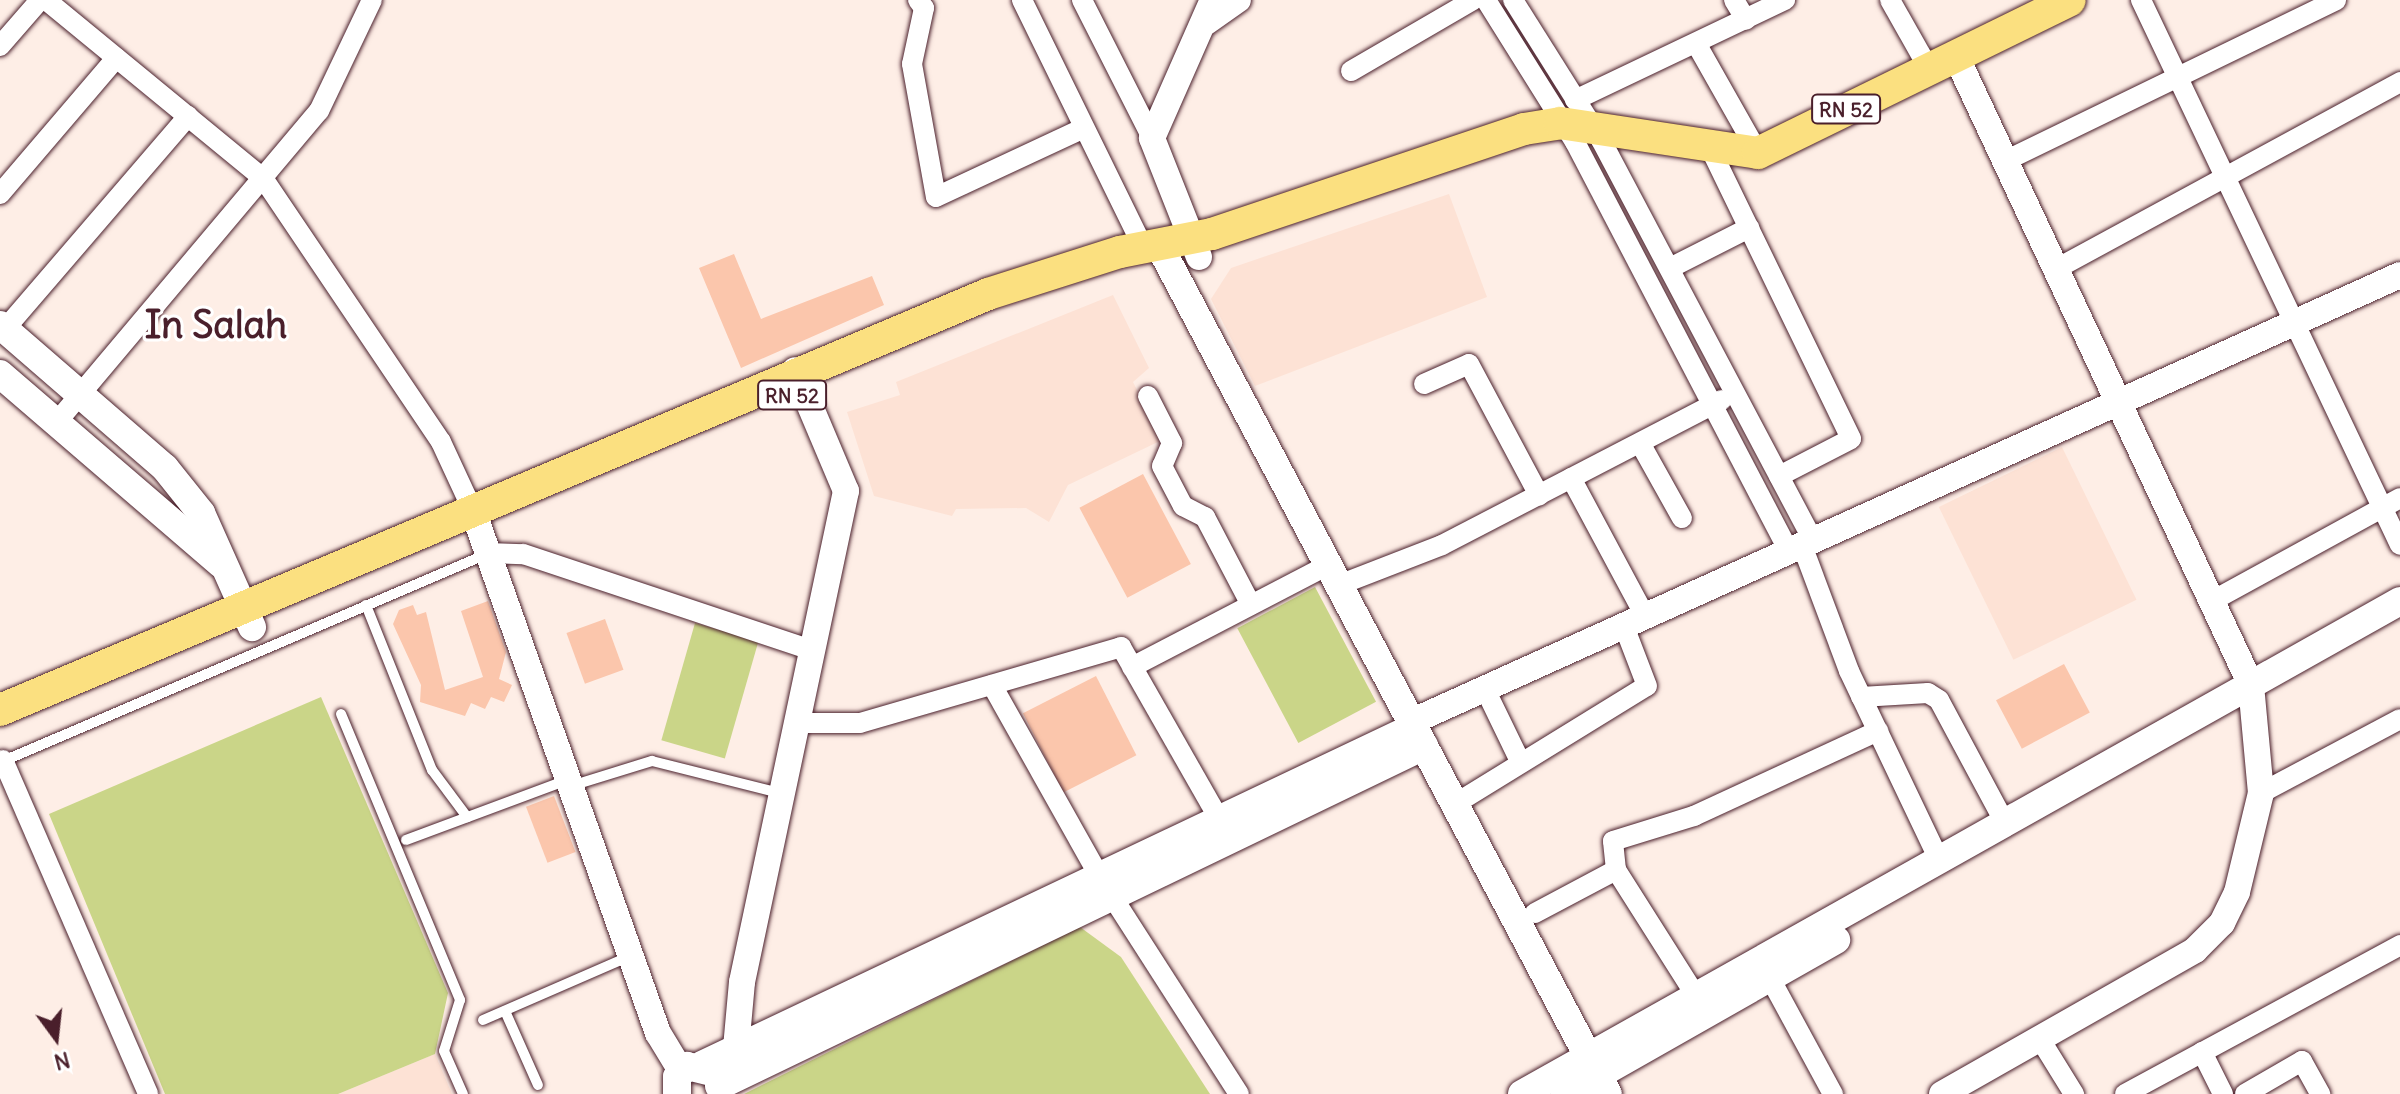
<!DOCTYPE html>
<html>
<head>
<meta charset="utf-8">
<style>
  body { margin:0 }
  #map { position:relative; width:2400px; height:1094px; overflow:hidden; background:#feeee6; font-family:Delius,sans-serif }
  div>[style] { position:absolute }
  .built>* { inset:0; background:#fde2d5; transform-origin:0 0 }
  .green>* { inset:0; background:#cad588; transform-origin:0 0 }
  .building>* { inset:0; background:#fbc6ac; transform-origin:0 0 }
  .roads { filter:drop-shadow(0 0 2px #4a1f2b) drop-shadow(0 0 2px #4a1f2b) }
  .service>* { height:10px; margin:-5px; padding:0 5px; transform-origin:5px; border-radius:5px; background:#fff }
  .minor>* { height:20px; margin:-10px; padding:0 10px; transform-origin:10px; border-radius:10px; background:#fff }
  .tertiary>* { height:26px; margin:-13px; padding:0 13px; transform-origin:13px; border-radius:13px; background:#fff }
  .secondary>* { height:28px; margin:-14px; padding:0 14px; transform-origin:14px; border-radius:14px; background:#fff }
  .primary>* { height:32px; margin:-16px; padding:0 16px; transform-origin:16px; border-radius:16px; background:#fbe080 }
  span { translate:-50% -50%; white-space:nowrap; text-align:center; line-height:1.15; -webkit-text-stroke:6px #fff; paint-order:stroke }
  .shield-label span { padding:2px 6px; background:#fff; border:2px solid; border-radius:6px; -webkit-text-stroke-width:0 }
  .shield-label { font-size:20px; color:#4a1f2b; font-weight:700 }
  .town-label { font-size:38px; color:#4a1f2b; font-weight:700 }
  .north { position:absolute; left:16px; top:998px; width:80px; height:80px; -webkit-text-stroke:6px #fff; paint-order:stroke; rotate:165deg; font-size:22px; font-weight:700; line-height:32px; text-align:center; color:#4a1f2b }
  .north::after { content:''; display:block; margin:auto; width:28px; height:36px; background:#4a1f2b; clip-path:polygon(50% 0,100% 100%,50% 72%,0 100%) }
</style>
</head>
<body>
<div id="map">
  <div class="built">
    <div style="clip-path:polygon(1449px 194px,1487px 297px,1255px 386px,1211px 299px,1231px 268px)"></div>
    <div style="clip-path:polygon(1113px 295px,1149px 368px,1133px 382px,1162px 440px,1068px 485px,1049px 522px,1026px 508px,956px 509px,952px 516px,874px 496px,847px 412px,900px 395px,896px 382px)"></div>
    <div style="left:2062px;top:447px;width:170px;height:137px;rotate:64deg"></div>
    <div style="clip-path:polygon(435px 1054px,452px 1094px,338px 1094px)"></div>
  </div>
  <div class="green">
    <div style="left:1315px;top:587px;width:130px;height:88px;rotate:62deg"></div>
    <div style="left:695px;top:623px;width:66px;height:122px;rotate:16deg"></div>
    <div style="clip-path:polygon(321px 697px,448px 993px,435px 1054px,338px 1094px,165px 1094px,49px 814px)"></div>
    <div style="clip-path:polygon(1080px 927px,1121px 957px,1210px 1094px,744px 1094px)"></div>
  </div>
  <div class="building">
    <div style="clip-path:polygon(734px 254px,761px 319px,872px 276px,884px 305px,741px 368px,699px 268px)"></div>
    <div style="left:1143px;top:474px;width:102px;height:72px;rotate:62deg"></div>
    <div style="clip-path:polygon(488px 601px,506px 652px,499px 679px,512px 685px,504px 702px,491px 697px,485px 709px,471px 703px,465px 716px,420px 702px,421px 685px,393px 624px,399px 610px,413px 605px,417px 615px,426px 612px,445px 690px,483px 677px,461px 611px)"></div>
    <div style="left:605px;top:619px;width:54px;height:41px;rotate:70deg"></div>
    <div style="left:2064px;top:664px;width:55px;height:77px;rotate:62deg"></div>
    <div style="left:1096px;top:676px;width:89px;height:82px;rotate:63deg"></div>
    <div style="left:554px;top:796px;width:60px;height:30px;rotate:69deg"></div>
  </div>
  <div class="roads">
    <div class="service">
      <div style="left:366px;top:605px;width:178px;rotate:68.2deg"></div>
      <div style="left:432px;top:770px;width:59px;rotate:53.3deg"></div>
      <div style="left:341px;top:714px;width:310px;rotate:67.4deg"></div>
      <div style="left:460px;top:1000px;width:53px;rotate:107.4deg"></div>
      <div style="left:444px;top:1051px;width:47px;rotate:66.2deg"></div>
      <div style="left:1px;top:762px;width:529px;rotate:-23.17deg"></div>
      <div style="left:571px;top:786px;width:85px;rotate:-17.2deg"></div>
      <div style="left:652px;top:761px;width:131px;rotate:14.1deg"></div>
      <div style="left:406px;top:840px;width:172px;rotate:-20.4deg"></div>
      <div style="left:505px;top:1011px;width:81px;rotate:66deg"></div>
      <div style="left:483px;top:1020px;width:158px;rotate:-23.5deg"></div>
    </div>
    <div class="minor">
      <div style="left:46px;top:0;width:281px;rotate:39.4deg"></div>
      <div style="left:263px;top:178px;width:318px;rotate:56deg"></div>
      <div style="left:441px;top:442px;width:76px;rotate:65.1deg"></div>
      <div style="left:918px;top:0;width:10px;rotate:53deg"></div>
      <div style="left:924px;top:8px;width:57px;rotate:102.1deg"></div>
      <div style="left:912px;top:64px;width:135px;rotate:79.8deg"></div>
      <div style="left:936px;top:197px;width:163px;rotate:-25deg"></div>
      <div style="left:1022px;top:0;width:275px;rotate:63.9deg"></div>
      <div style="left:1082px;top:0;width:155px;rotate:63.1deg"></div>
      <div style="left:1486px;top:0;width:168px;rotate:57.9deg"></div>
      <div style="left:1575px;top:142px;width:462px;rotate:62.4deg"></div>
      <div style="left:1513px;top:0;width:165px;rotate:57.8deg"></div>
      <div style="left:1601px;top:140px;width:453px;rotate:62.1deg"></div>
      <div style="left:1734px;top:0;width:23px;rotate:59deg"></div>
      <div style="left:1890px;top:0;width:79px;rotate:60.5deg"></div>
      <div style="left:2141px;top:0;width:603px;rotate:64.58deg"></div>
      <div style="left:1697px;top:45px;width:124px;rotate:60.5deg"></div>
      <div style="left:0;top:46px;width:61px;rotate:-49deg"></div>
      <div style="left:1351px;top:71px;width:141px;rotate:-30.2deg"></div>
      <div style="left:1575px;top:100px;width:233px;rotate:-25.5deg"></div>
      <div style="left:1710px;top:148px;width:323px;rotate:64.1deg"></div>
      <div style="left:1851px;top:439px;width:81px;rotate:152.8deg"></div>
      <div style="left:2005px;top:161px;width:368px;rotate:-25.9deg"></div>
      <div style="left:0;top:194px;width:179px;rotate:-49.5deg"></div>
      <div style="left:1670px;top:268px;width:89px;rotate:-26.9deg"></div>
      <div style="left:2056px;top:269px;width:392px;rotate:-28.5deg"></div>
      <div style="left:5px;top:329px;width:281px;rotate:-49.3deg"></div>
      <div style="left:1424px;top:384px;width:49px;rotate:-24deg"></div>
      <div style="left:1469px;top:364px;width:149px;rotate:61.9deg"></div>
      <div style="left:1148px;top:396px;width:53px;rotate:62.9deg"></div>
      <div style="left:1172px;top:443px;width:25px;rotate:113deg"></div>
      <div style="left:1162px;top:466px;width:45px;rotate:62.3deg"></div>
      <div style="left:1183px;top:506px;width:25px;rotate:27deg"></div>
      <div style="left:1205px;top:517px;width:99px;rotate:62.4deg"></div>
      <div style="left:56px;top:423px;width:408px;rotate:-49.9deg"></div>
      <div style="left:319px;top:111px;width:123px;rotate:-64.5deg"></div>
      <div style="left:1640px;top:443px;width:86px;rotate:60.8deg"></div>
      <div style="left:1571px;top:478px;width:157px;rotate:61.8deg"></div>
      <div style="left:1802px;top:545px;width:134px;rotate:69.5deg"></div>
      <div style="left:1849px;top:671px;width:209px;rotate:64.5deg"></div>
      <div style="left:488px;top:553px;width:35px;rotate:2deg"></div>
      <div style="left:523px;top:554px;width:305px;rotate:18.4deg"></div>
      <div style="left:1339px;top:585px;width:110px;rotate:-21.2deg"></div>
      <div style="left:1442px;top:545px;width:315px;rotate:-27.4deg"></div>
      <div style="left:2212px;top:601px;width:214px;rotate:-28.7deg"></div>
      <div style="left:1132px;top:667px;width:221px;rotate:-27.5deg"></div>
      <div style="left:992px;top:685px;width:219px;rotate:60.7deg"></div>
      <div style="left:1099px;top:876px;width:259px;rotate:57.3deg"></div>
      <div style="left:1485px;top:689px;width:82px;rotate:64.1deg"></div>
      <div style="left:1861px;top:697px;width:67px;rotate:-3.4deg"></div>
      <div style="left:1928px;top:693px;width:13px;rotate:32deg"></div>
      <div style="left:1939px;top:700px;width:140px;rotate:61.8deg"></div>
      <div style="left:796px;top:723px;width:64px"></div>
      <div style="left:860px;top:723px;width:272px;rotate:-16.2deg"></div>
      <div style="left:1121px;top:647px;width:212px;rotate:60.3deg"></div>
      <div style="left:3px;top:760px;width:364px;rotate:66.5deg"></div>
      <div style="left:2261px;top:793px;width:157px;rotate:-28deg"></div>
      <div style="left:1455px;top:804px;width:225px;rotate:-31.6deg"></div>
      <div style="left:1647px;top:686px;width:64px;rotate:-111deg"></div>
      <div style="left:1535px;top:913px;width:92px;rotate:-28deg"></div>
      <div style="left:1764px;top:967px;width:145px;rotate:61.5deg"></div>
      <div style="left:1696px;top:996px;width:149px;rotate:-122.4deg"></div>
      <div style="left:1616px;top:870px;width:29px;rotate:-96deg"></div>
      <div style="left:1613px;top:841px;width:85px;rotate:-17.2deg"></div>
      <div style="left:1694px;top:816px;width:203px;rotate:-24.8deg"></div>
      <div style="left:2040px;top:1039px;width:65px;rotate:58.3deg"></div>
      <div style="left:2202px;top:1052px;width:47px;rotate:63.4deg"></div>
      <div style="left:2125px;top:1094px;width:313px;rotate:-28.4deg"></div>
      <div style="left:2245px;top:1094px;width:66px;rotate:-30.1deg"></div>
      <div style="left:2302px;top:1061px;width:38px;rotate:61deg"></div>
    </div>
    <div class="tertiary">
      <div style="left:1206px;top:22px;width:39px;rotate:-35deg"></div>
      <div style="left:1199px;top:257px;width:128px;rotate:-111.6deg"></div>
      <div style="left:1152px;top:138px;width:151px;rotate:-66.2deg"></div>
      <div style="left:473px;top:511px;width:554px;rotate:70.49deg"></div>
      <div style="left:658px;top:1033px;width:44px;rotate:58.8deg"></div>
      <div style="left:1411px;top:722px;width:1085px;rotate:-24.32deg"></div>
      <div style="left:736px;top:1048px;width:66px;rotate:-84.8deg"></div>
      <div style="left:742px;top:982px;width:502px;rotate:-78.04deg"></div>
      <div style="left:846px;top:491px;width:131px;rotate:-112.9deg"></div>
      <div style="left:1942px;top:1094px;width:291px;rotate:-29.6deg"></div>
      <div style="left:2195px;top:950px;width:38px;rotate:-45deg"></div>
      <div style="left:2222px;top:923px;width:34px;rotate:-64deg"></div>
      <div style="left:2237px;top:892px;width:102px;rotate:-76.4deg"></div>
      <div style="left:2261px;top:793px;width:108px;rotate:-95.3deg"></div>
      <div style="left:2251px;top:685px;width:695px;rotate:-115.13deg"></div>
    </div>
    <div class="secondary">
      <div style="left:1159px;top:245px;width:960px;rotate:62.13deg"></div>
      <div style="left:0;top:325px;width:218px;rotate:40.9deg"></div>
      <div style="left:165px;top:468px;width:58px;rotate:51.3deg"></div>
      <div style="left:201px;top:513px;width:125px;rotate:65.9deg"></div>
      <div style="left:0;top:374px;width:291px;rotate:40.7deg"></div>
      <div style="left:702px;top:1065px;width:788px;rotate:-25.39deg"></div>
      <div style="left:719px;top:1086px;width:783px;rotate:-25.75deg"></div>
      <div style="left:677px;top:1094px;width:17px;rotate:-90deg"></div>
      <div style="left:677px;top:1077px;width:15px;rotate:-48deg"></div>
      <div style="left:687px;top:1066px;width:29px;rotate:14deg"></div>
      <div style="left:1522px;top:1094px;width:1007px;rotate:-29.31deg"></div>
      <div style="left:1565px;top:1094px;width:312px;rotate:-29.6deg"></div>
    </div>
    <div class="primary">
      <div style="left:0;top:710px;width:1072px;rotate:-22.83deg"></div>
      <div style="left:988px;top:294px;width:139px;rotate:-17.7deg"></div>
      <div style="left:1120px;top:252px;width:94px;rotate:-11.1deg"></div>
      <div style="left:1212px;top:234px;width:329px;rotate:-18.6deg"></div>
      <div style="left:1524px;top:129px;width:36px;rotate:-9deg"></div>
      <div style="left:1560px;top:123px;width:200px;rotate:8.6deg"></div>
      <div style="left:1758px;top:153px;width:347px;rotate:-26.1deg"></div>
    </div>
  </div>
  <div class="shield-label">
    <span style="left:1846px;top:109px">RN 52</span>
    <span style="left:792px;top:395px">RN 52</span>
  </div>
  <div class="town-label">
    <span style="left:216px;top:325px">In Salah</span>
  </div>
  <div class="north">N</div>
</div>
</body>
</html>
